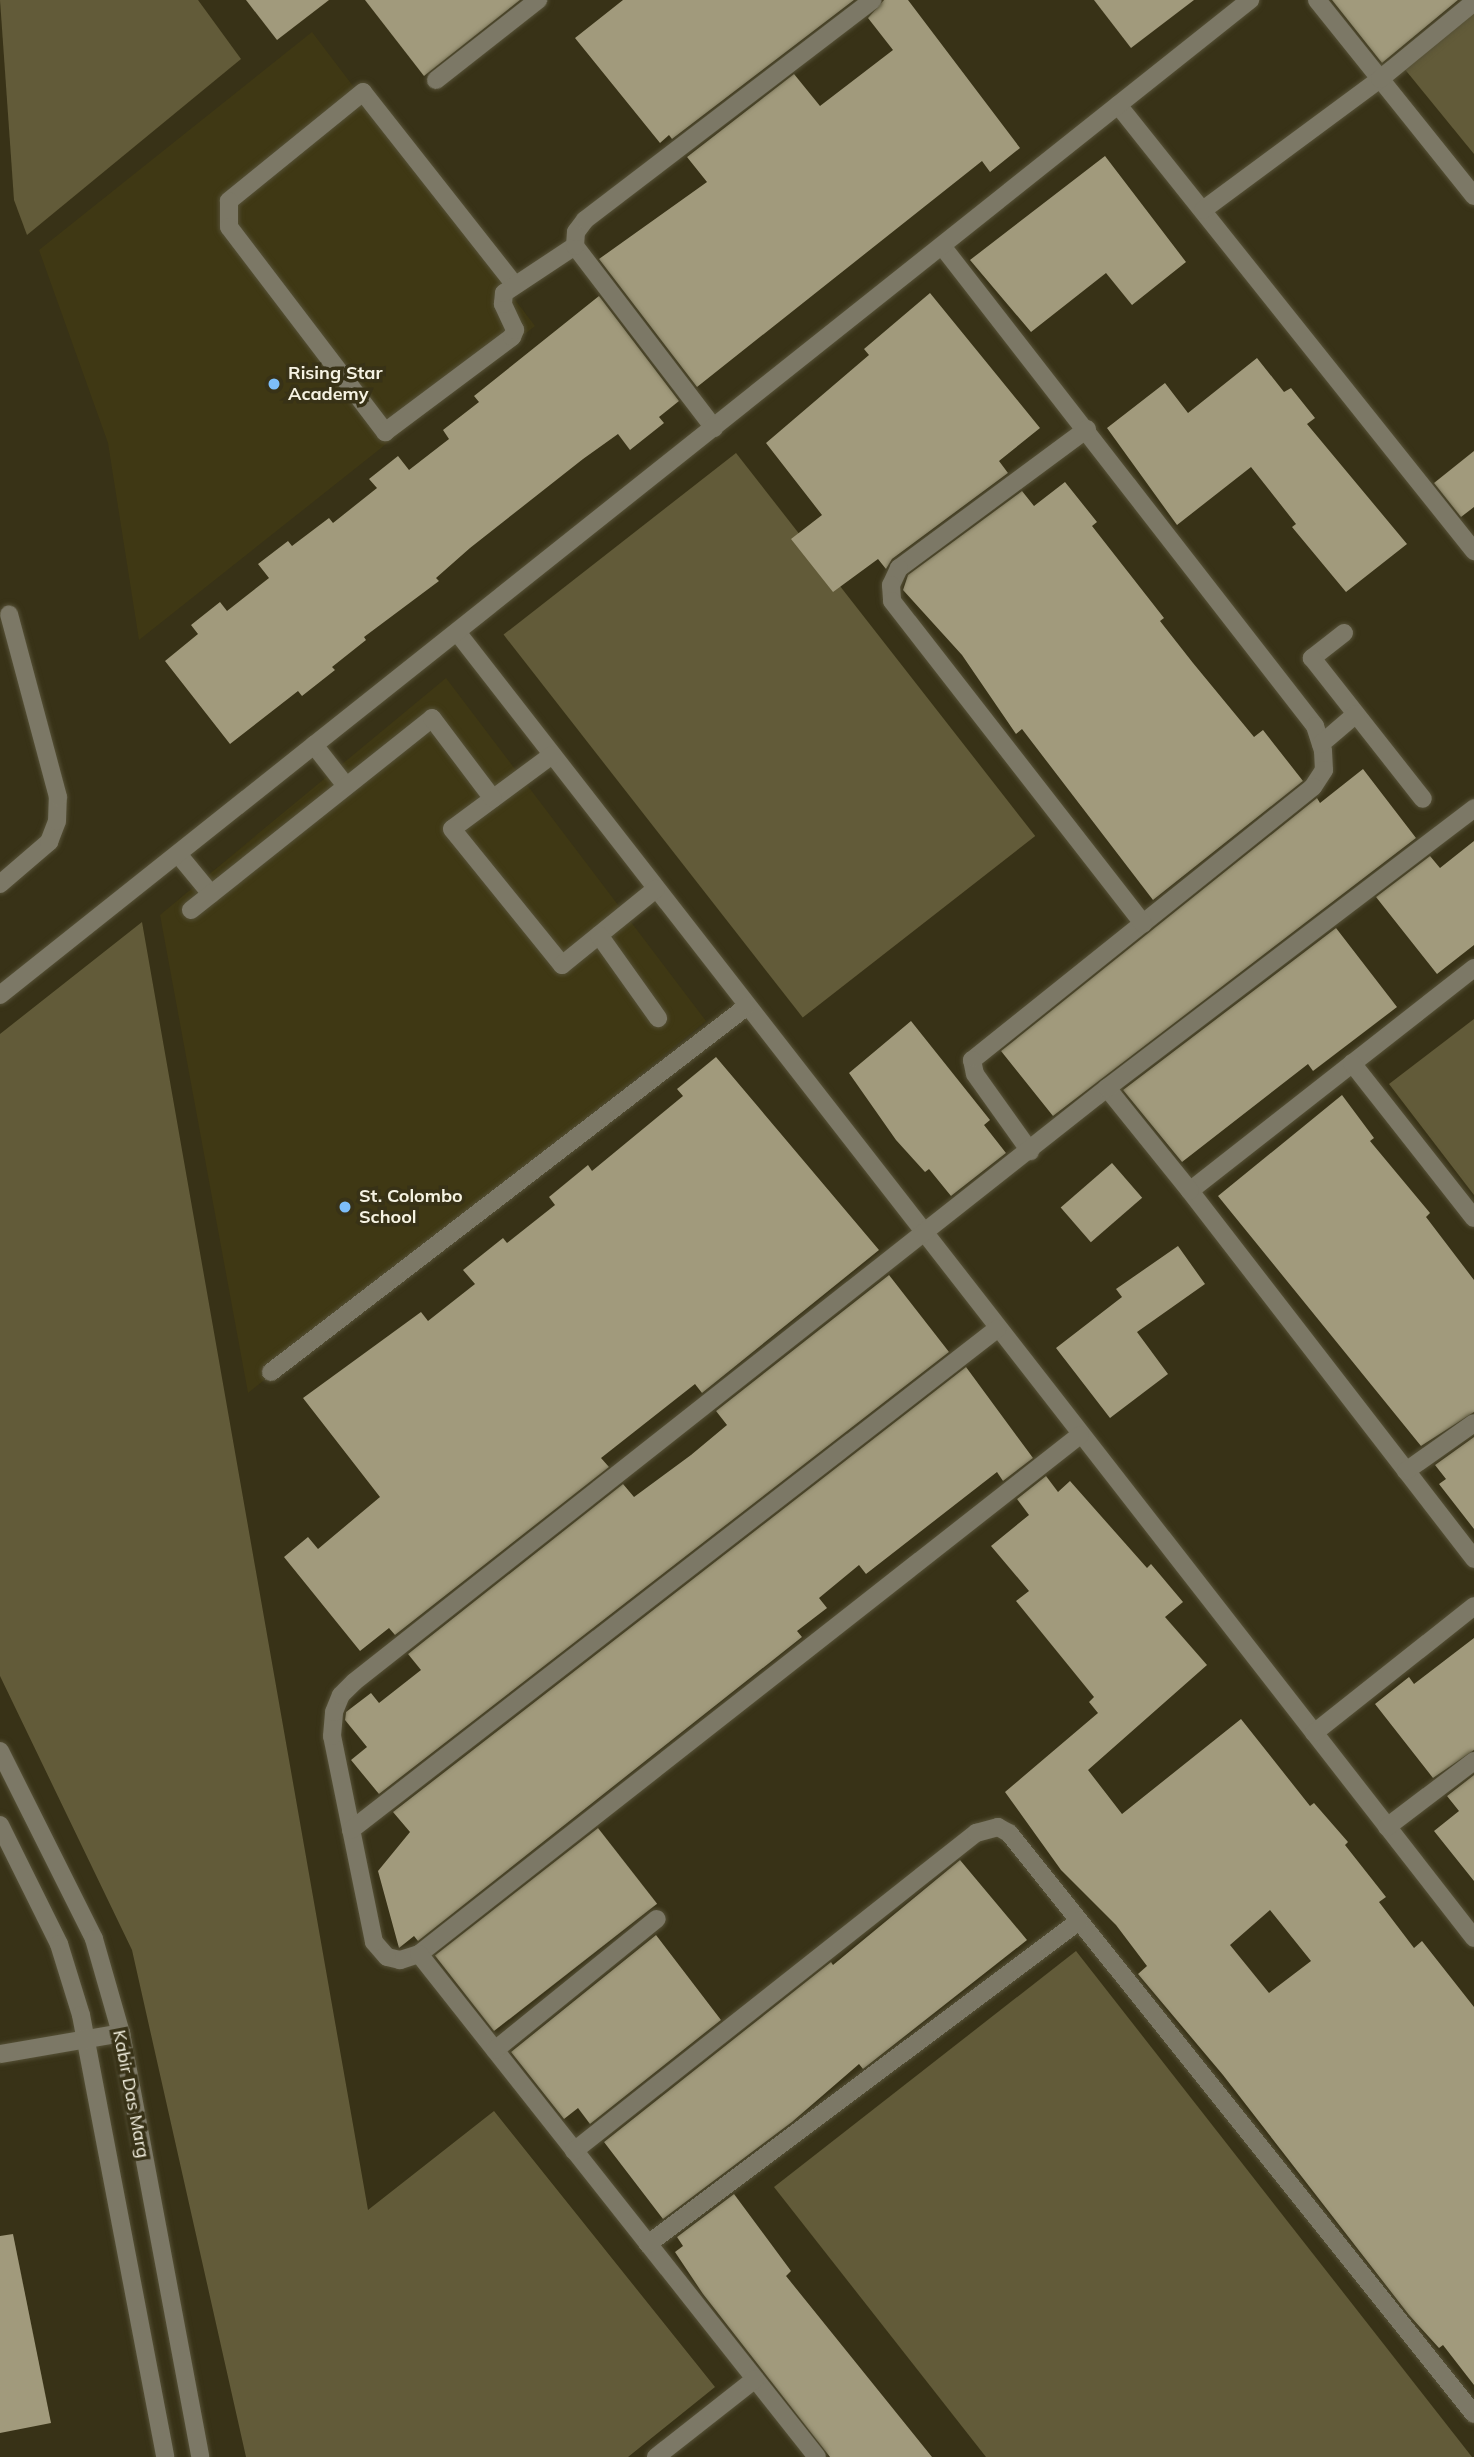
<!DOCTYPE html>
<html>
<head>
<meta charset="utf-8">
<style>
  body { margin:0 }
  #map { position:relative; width:1474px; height:2457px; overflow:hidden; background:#383217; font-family:Mulish,sans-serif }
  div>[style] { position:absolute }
  .built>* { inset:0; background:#3f3814 }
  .green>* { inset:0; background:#625b39; transform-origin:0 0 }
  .building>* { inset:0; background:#a19a7c; transform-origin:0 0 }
  .roads { filter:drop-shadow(0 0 2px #565137) drop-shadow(0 0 2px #565137) }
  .minor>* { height:18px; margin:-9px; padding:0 9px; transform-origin:9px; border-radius:9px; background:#7c7866 }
  .dots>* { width:19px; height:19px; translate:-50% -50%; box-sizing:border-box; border:4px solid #383217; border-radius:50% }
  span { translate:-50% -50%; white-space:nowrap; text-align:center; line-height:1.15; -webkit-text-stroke:7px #383217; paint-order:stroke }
  .poi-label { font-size:18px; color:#f5f2e2; font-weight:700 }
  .left { translate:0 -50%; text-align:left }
  .street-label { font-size:18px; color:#f5f2e2 }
</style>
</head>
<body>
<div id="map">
  <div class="built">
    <div style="clip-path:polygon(312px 32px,535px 326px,139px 640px,108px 443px,39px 250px)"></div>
    <div style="clip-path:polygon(446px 678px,706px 1021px,248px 1393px,160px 915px)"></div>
  </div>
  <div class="green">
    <div style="clip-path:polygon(0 0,198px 0,241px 59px,27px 235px,14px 200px)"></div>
    <div style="clip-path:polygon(1474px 9px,1474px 154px,1403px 67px)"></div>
    <div style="left:736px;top:453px;width:486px;height:295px;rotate:52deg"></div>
    <div style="clip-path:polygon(142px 922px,368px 2210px,494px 2111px,715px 2387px,628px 2457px,246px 2457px,132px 1950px,0 1676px,0 1034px)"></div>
    <div style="clip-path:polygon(1474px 1019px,1474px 1195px,1389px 1084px)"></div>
    <div style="clip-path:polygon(1076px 1951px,1472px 2457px,986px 2457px,774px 2187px)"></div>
  </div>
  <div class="building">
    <div style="clip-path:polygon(246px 0,329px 0,277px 40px)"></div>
    <div style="clip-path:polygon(365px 0,520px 0,424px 76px)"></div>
    <div style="clip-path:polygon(623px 0,854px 0,672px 139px,669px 135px,660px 143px,575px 38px)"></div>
    <div style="clip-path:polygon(884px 0,908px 0,1020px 148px,990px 172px,982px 161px,697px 387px,599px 259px,707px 182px,687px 157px,794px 74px,820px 106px,893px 50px,868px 18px)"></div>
    <div style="clip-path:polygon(1094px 0,1194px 0,1131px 48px)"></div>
    <div style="clip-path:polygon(1332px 0,1458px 0,1382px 63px)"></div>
    <div style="clip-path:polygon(1105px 156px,1186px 262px,1132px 305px,1106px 273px,1031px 332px,970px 260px)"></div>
    <div style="clip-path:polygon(930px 293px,1040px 428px,999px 461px,1008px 473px,892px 559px,886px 569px,878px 559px,833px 592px,791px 539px,822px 515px,766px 443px,869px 355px,864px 349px)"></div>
    <div style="clip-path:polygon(599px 296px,679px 401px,659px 417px,664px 423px,630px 450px,618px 434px,583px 459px,470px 548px,436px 578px,439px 581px,364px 637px,366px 640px,332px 667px,335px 670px,302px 696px,298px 691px,230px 744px,165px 661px,198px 634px,191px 625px,220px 602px,227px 611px,269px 578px,258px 564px,288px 541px,292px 546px,329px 518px,333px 523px,377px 488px,369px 479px,398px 456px,409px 470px,449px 439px,443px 430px,479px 402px,474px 396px)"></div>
    <div style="clip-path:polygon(1257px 358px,1284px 392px,1291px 388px,1315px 418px,1307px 424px,1407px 544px,1346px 592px,1292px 527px,1296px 524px,1251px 467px,1177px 525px,1107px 428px,1165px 383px,1188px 413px)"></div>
    <div style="clip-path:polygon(1474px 451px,1474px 507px,1461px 517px,1434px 483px)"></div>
    <div style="clip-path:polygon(1065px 482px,1097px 522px,1092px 526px,1164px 618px,1160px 621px,1193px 663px,1254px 737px,1263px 730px,1303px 781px,1153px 900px,1022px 729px,1016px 734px,962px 655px,903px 590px,908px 575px,1022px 491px,1034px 506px)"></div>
    <div style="clip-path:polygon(1363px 769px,1416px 838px,1053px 1116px,1001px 1051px,1317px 798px,1320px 803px)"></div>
    <div style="clip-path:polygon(1474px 841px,1474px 945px,1437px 974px,1376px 897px,1430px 856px,1440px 868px)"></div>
    <div style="clip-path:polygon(1336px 928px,1397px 1007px,1313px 1071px,1308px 1064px,1182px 1162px,1123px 1090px)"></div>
    <div style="clip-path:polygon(911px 1021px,990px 1120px,984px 1125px,1006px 1153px,951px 1196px,929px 1169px,925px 1172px,896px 1140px,849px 1073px)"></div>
    <div style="clip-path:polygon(716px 1057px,879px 1250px,702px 1393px,695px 1384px,601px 1458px,609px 1467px,395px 1635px,389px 1628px,360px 1651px,284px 1557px,308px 1537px,318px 1549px,380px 1497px,303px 1398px,421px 1312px,428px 1321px,475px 1284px,463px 1270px,503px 1238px,507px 1243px,555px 1205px,549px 1197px,588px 1165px,592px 1171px,683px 1096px,677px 1089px)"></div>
    <div style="clip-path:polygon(1342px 1095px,1374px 1138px,1370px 1141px,1430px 1213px,1426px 1217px,1474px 1280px,1474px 1412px,1421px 1446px,1218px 1196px)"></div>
    <div style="left:1112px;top:1163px;width:46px;height:68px;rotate:49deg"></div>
    <div style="clip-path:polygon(1178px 1246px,1205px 1284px,1137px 1332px,1168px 1374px,1110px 1418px,1056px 1348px,1122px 1297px,1116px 1289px)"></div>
    <div style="clip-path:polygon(889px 1275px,949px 1352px,379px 1794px,351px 1760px,367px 1747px,345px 1720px,346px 1712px,371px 1693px,379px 1703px,421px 1670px,408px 1654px,623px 1484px,634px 1497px,691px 1455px,727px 1425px,716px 1411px)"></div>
    <div style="clip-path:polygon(966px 1367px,1033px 1458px,1003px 1481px,997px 1472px,866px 1574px,859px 1565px,819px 1598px,827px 1608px,797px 1631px,802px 1637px,418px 1941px,414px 1936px,399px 1948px,378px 1871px,410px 1832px,393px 1812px)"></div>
    <div style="clip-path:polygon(1474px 1437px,1474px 1529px,1439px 1484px,1446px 1479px,1435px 1465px)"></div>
    <div style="clip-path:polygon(evenodd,1046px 1476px,1058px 1492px,1070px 1481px,1147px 1568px,1151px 1564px,1183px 1602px,1165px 1617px,1207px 1665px,1088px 1770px,1122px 1814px,1241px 1719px,1310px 1806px,1314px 1803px,1348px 1842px,1345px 1845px,1386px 1897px,1379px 1902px,1414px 1948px,1422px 1941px,1474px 2007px,1474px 2385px,1443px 2345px,1439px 2348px,1409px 2315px,1223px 2075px,1138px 1974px,1147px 1966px,1116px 1925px,1061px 1870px,1005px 1792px,1098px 1713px,1089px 1702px,1094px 1697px,1016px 1601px,1029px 1591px,991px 1546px,1029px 1515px,1017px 1499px,1046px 1476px,1270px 1910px,1311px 1961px,1269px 1993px,1230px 1945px,1270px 1910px)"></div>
    <div style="clip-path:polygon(1474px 1638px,1474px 1750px,1433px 1778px,1375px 1704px,1409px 1677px,1414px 1684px)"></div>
    <div style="clip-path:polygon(1474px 1775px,1474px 1881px,1434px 1831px,1459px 1811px,1447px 1796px)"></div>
    <div style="left:598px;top:1828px;width:96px;height:207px;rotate:52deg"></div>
    <div style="clip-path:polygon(960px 1860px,1027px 1940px,863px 2069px,859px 2064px,792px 2122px,663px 2219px,604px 2142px,831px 1962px,833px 1965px)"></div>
    <div style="clip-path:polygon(656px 1935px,721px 2020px,590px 2124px,578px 2108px,564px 2119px,511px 2052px)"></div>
    <div style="clip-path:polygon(734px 2194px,791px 2271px,786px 2276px,932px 2457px,830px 2457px,703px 2294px,675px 2252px,683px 2246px,677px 2237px)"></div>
    <div style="clip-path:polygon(13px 2234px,51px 2423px,0 2433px,0 2236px)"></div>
  </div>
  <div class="roads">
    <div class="minor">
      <div style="left:1317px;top:0;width:251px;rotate:51.3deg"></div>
      <div style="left:436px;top:80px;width:130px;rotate:-38.1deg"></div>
      <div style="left:1118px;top:105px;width:571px;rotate:51.4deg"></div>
      <div style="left:1203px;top:210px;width:220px;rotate:-36.5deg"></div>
      <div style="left:1380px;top:79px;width:122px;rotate:-39.3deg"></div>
      <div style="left:942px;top:246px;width:608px;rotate:52.15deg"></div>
      <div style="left:1315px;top:726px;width:26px;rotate:72deg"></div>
      <div style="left:1323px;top:751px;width:19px;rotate:87deg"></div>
      <div style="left:1324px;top:770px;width:20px;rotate:123deg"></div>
      <div style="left:1313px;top:787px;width:437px;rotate:141.3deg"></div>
      <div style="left:972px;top:1060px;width:14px;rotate:78deg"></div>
      <div style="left:975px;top:1074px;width:95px;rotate:54.5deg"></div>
      <div style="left:514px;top:284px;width:244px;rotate:-128.2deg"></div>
      <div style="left:363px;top:92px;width:173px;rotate:140.9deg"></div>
      <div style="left:229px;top:201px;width:26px;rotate:90deg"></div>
      <div style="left:229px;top:227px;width:258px;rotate:52.7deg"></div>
      <div style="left:385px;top:432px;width:159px;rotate:-36.8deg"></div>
      <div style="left:512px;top:337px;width:8px;rotate:-67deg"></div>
      <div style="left:515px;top:330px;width:29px;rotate:-115deg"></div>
      <div style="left:503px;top:304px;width:11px;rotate:-85deg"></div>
      <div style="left:504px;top:293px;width:85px;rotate:-33.5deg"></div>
      <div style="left:714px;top:428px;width:229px;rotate:-127.4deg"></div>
      <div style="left:575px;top:246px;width:14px;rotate:-86deg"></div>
      <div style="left:576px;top:232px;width:15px;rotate:-53deg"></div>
      <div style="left:585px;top:220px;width:362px;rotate:-37.4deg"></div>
      <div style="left:1087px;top:429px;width:234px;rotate:143.5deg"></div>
      <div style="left:899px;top:568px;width:19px;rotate:115deg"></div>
      <div style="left:891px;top:585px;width:16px;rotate:86deg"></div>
      <div style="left:892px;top:601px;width:409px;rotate:52.1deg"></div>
      <div style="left:457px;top:632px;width:1655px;rotate:52.09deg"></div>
      <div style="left:1344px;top:633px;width:41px;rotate:142deg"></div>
      <div style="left:1312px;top:658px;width:179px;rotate:51.8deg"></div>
      <div style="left:1321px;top:744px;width:46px;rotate:-40.6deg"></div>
      <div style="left:314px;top:745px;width:52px;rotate:52deg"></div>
      <div style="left:552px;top:755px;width:124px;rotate:143.5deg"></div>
      <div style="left:452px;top:829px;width:175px;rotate:51deg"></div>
      <div style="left:562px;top:965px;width:121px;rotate:-39deg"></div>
      <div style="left:178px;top:854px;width:52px;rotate:50.5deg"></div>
      <div style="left:0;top:884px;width:65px;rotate:-40.6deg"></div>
      <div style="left:49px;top:842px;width:22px;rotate:-69deg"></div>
      <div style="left:57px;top:821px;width:24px;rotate:-88deg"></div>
      <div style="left:58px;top:797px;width:189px;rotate:-105deg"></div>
      <div style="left:191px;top:910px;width:308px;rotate:-38.5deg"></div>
      <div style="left:432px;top:718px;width:101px;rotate:53deg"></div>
      <div style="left:599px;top:935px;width:102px;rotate:54.6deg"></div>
      <div style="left:1474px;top:968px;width:361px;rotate:141.9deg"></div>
      <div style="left:1190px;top:1191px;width:465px;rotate:52.3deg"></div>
      <div style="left:0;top:995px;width:1598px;rotate:-38.52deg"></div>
      <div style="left:1352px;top:1063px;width:197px;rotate:51.8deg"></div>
      <div style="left:1107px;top:1088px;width:132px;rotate:51.1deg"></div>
      <div style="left:271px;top:1372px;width:599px;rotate:-37.54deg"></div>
      <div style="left:1080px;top:1435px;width:840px;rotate:141.86deg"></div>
      <div style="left:419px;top:1954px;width:20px;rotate:162deg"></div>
      <div style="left:400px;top:1960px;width:13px;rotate:-167deg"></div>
      <div style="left:387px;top:1957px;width:20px;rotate:-131deg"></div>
      <div style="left:374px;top:1942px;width:210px;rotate:-101.5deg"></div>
      <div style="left:332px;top:1736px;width:24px;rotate:-85deg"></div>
      <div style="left:334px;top:1712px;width:18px;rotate:-68deg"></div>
      <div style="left:341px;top:1695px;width:18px;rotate:-45deg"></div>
      <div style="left:354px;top:1682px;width:959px;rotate:-38.27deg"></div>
      <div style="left:1107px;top:1088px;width:462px;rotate:-37.3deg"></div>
      <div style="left:1406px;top:1471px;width:83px;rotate:-35.2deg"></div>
      <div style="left:1314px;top:1733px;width:204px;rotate:-38.4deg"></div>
      <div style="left:0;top:1751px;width:210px;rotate:63.4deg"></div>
      <div style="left:94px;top:1939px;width:98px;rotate:74deg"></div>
      <div style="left:121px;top:2033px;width:431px;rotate:79.4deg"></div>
      <div style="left:0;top:1825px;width:133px;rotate:63.6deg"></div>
      <div style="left:59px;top:1944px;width:74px;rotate:72.8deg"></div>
      <div style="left:81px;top:2015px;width:450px;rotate:79.2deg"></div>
      <div style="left:1387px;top:1827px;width:109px;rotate:-37.2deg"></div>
      <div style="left:351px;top:1830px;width:818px;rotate:-37.8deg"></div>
      <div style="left:419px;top:1954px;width:641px;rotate:51.65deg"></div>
      <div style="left:495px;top:2050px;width:208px;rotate:-39deg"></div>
      <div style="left:0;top:2054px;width:123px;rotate:-9.8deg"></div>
      <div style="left:574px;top:2151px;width:513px;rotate:-38.35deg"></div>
      <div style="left:976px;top:1833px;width:23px;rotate:-15deg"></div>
      <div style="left:998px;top:1827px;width:13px;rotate:29deg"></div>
      <div style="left:1009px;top:1833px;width:744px;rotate:51.33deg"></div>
      <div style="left:648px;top:2244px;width:539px;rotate:-36.85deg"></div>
      <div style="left:656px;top:2457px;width:126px;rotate:-38.2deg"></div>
    </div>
  </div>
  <div class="dots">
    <div style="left:274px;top:384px;background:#7dbef9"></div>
    <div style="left:345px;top:1207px;background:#7dbef9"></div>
  </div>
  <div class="poi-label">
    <span class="left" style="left:288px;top:384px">Rising Star<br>Academy</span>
    <span class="left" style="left:359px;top:1207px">St. Colombo<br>School</span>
  </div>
  <div class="street-label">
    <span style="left:131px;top:2094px;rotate:79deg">Kabir Das Marg</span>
  </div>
</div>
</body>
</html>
